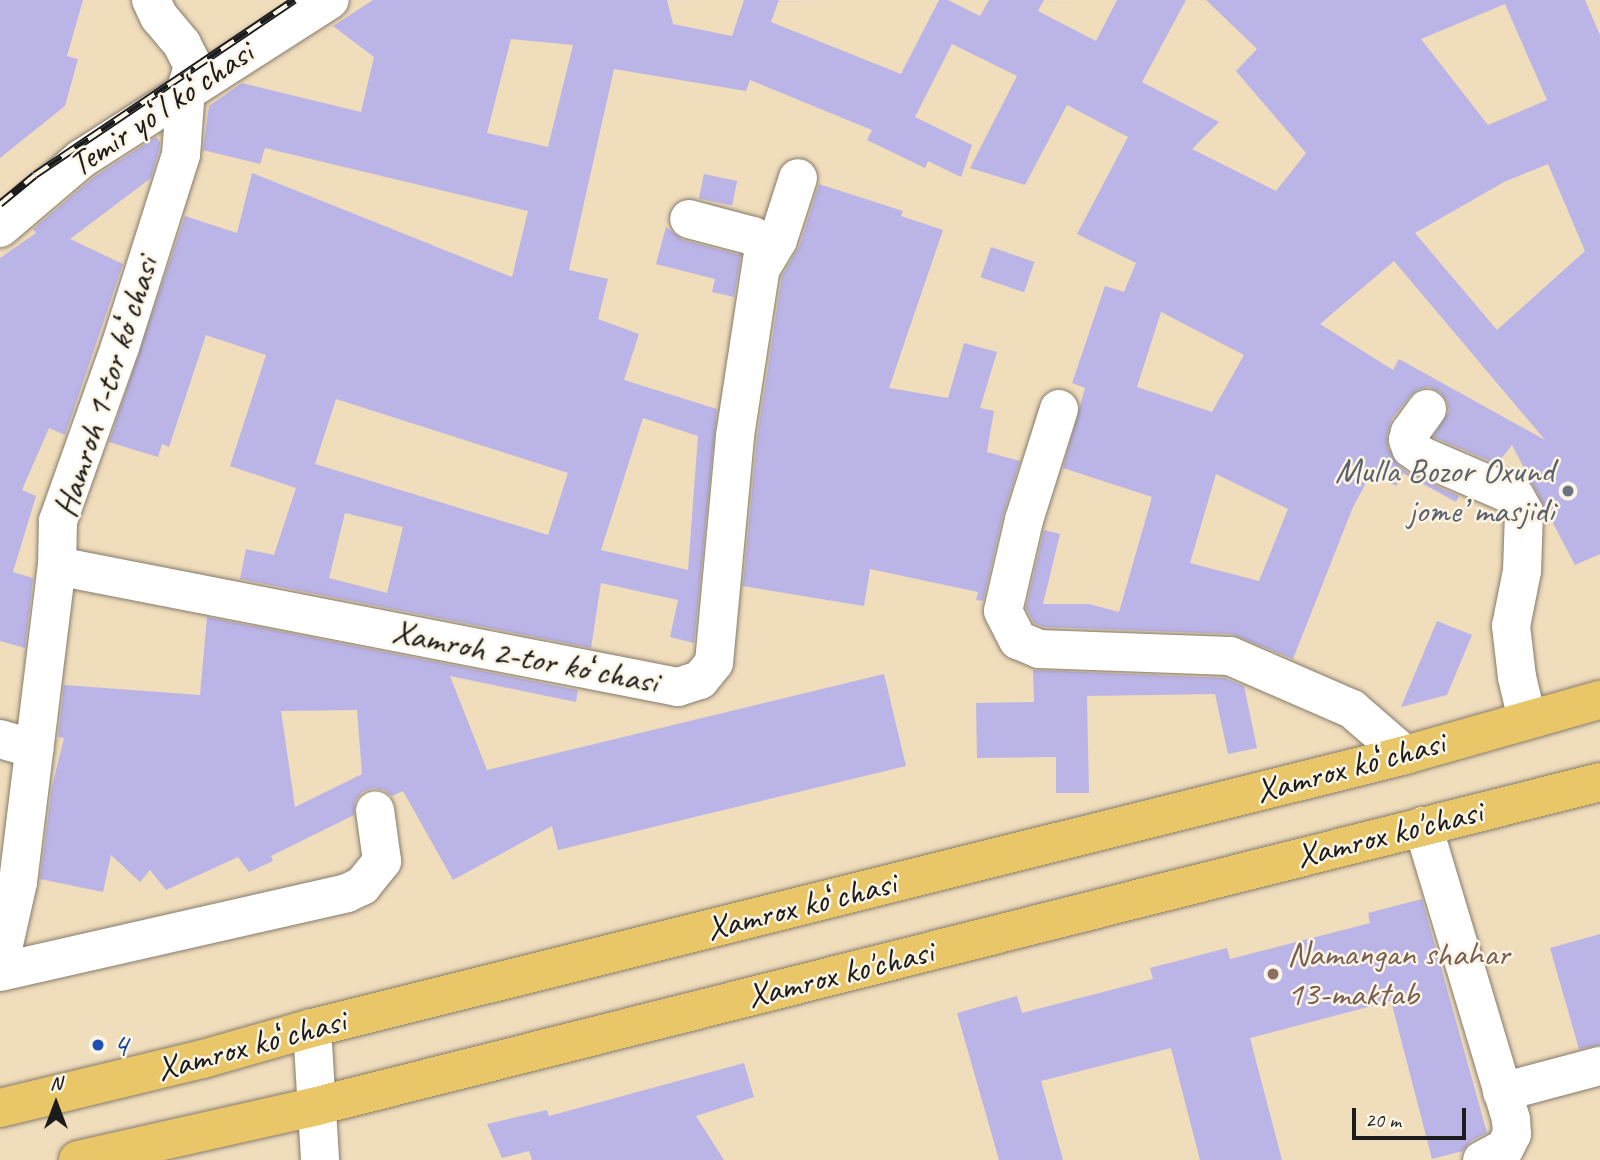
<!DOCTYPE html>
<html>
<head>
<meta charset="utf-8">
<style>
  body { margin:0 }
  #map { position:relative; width:1600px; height:1160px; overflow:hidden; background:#f0ddbc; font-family:Caveat,sans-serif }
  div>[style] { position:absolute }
  .building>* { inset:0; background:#bbb4e7; transform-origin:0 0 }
  .roads { filter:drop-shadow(0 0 2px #867c6c) drop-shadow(0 0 2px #867c6c) }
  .minor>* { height:38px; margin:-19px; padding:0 19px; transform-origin:19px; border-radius:19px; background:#fff }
  .major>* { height:38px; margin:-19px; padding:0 19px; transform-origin:19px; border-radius:19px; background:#e9c769 }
  .rail>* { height:8px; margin-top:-4px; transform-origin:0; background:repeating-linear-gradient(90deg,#fcf5e5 0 16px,#1c1c1c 0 32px); box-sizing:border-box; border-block:2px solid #1c1c1c }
  .dots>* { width:19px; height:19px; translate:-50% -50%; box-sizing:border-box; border:4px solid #fcf5e5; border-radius:50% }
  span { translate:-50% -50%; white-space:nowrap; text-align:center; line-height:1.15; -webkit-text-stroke:5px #fcf5e5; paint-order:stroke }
  .street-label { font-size:35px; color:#1c1c1c }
  .worship-label { font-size:35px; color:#5b616d }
  .right { translate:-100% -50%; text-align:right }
  .education-label { font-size:35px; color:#785e54 }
  .left { translate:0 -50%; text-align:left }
  .transit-label { font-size:35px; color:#164399 }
  .north { position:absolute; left:21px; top:1069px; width:70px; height:70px; -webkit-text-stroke:5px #fcf5e5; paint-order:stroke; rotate:0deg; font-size:19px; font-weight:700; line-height:28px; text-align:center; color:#1c1c1c }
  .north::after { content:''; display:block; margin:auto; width:24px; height:32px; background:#1c1c1c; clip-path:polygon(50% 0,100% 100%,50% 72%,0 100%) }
  .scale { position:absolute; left:1352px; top:1108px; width:114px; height:32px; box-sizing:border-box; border:4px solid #1c1c1c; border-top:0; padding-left:9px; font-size:21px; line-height:24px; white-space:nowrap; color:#1c1c1c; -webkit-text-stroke:5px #fcf5e5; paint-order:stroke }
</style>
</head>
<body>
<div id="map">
  <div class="building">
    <div style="clip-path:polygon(0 0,83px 0,67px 56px,78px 59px,65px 106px,0 158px)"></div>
    <div style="clip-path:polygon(evenodd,373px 0,667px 0,673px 24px,732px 36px,744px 0,779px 0,771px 22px,901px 74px,939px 0,948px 0,980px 16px,989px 0,1044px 0,1038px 11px,1096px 41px,1117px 0,1186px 0,1142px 82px,1219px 122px,1192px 149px,1276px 191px,1306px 153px,1236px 71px,1257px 49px,1206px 0,1585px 0,1600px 35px,1600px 554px,1575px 565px,1512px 445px,1497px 464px,1433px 437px,1449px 411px,1447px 401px,1440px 392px,1429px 387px,1419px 389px,1410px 396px,1392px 419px,1387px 435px,1388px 448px,1398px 465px,1409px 474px,1459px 496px,1456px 502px,1403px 473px,1396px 486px,1372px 472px,1353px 507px,1293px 659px,1231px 634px,1044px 627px,1034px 623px,1026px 608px,1044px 530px,1060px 534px,1043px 604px,1089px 604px,1119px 612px,1152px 497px,1063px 468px,1085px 388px,1072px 383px,1105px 286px,1124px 292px,1136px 263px,1077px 234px,1128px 137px,1067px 105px,1025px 185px,970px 168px,1017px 76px,952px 44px,915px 117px,972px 145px,961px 177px,928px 161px,925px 168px,867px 140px,872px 130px,750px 80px,746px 91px,614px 69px,569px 270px,608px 279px,598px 319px,639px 334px,624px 380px,717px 409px,694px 643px,670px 637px,678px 600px,601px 583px,591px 648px,240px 579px,246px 549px,274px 555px,296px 488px,230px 466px,266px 355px,206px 335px,169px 447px,162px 444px,158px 457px,109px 442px,185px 216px,237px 233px,252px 173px,512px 277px,528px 211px,265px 148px,260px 164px,203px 150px,209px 106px,242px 83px,361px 112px,374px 57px,333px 26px,373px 0,1505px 4px,1547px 100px,1488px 125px,1421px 39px,1505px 4px,373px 0,511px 39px,573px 45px,548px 147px,487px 133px,511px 39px,373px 0,1548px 164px,1585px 251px,1497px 330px,1415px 233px,1504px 182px,1548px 164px,373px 0,1394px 261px,1545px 440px,1399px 359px,1393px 370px,1320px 324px,1394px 261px,373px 0,1161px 312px,1244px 355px,1212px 412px,1137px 387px,1161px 312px,373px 0,336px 399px,568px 473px,548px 535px,315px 464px,336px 399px,373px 0,643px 418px,698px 436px,688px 570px,601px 550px,643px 418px,373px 0,1216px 474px,1288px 509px,1259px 581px,1190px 563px,1216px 474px,373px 0,345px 513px,403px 527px,387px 593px,329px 578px,345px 513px)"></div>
    <div style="clip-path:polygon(156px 137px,160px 142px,159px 151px,151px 178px,70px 239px,123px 264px,65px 435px,49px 428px,22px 490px,36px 496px,13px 572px,33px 578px,25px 648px,0 641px,0 258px,36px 233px,33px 229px,94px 177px)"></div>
    <div style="left:704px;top:174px;width:34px;height:25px;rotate:12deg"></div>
    <div style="clip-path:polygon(819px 184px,903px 211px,901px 216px,943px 230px,889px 388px,948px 398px,964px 343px,997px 352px,980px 408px,994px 411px,987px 452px,1020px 461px,1003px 515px,983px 601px,976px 600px,978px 592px,870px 569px,864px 606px,743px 586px,757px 439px,782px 276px,799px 247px)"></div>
    <div style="clip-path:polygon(666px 227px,683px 240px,741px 255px,734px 297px,712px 292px,715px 279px,656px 264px)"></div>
    <div style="left:991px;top:247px;width:46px;height:32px;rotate:19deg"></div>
    <div style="clip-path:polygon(evenodd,207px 617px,578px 690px,576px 702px,450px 676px,487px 770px,884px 674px,906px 766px,558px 850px,552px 826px,453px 880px,403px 791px,392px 796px,384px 790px,373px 788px,362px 792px,355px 801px,354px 815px,271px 856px,273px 861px,249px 872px,238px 857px,166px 890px,150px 870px,140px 882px,111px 855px,103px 892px,40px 879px,52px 787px,64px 738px,58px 737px,64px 685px,200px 695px,207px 617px,357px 710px,362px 774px,295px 807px,281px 711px,357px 710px)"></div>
    <div style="clip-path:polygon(1437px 621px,1472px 635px,1447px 695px,1401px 707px)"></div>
    <div style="clip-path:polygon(1033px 670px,1225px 678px,1244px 686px,1257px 748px,1228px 754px,1215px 694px,1087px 696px,1089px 793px,1056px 793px,1056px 757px,977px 758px,976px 703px,1034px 702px)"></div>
    <div style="clip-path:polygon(1422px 899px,1487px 1133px,1471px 1141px,1463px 1151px,1432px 1159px,1391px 1001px,1250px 1038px,1282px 1160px,1200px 1160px,1171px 1048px,1041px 1081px,1063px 1160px,999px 1160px,957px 1013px,1017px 996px,1022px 1013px,1153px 979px,1150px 968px,1227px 948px,1230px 959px,1370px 923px,1368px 913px)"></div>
    <div style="clip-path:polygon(1600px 934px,1600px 1045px,1579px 1049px,1550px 948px)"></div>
    <div style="clip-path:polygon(744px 1063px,754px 1097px,696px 1116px,724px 1160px,532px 1160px,529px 1151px,502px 1158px,487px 1124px,547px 1110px,549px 1116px)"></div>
  </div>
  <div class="roads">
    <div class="minor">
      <div style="left:0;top:228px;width:106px;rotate:-40.4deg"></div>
      <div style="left:81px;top:159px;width:295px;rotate:-32.6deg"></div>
      <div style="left:763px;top:265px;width:29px;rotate:-59deg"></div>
      <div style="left:778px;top:240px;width:65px;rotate:-72.1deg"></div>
      <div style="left:1059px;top:409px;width:116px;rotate:107.5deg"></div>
      <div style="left:1024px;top:520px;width:93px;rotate:103deg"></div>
      <div style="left:1003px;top:611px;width:33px;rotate:63deg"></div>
      <div style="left:1018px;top:640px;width:23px;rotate:23deg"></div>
      <div style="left:1039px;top:649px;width:191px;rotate:2.1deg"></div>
      <div style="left:1230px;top:656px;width:133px;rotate:23.5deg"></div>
      <div style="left:1352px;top:709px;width:70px;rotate:41deg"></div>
      <div style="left:1427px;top:409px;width:29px;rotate:126deg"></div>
      <div style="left:1410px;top:432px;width:8px;rotate:104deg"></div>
      <div style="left:1408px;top:440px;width:9px;rotate:69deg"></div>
      <div style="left:1411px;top:448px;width:14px;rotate:36deg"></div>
      <div style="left:1422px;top:456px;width:101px;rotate:23.3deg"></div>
      <div style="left:1515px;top:496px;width:18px;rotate:61deg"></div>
      <div style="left:1524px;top:512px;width:59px;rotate:91.9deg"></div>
      <div style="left:1522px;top:571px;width:56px;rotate:101.3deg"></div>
      <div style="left:1511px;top:626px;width:51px;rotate:83.3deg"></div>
      <div style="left:1517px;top:677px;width:43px;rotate:76.6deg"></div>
      <div style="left:57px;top:566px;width:633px;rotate:11.03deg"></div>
      <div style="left:678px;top:687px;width:23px;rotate:-18deg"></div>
      <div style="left:700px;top:680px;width:22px;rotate:-51deg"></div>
      <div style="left:714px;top:663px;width:228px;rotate:-84.7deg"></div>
      <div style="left:735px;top:436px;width:191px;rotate:-81.3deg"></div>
      <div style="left:764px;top:247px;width:16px;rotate:-135deg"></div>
      <div style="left:753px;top:236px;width:66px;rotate:-165.1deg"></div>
      <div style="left:0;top:739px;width:36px;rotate:16deg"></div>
      <div style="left:1423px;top:826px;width:307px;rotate:73.3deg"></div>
      <div style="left:1511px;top:1120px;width:14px;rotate:86deg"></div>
      <div style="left:1512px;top:1134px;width:16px;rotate:117deg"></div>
      <div style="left:1505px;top:1148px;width:26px;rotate:152deg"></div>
      <div style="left:0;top:962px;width:82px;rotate:-77.3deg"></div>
      <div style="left:18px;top:882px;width:318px;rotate:-83deg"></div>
      <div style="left:57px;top:566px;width:45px;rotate:-88.7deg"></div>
      <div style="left:58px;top:521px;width:185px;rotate:-70.4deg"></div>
      <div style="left:120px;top:347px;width:201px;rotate:-72.4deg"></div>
      <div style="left:181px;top:155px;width:66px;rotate:-85.7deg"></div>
      <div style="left:186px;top:89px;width:24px;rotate:-73deg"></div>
      <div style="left:193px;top:66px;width:25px;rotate:-117deg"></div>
      <div style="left:182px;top:44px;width:35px;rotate:-130deg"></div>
      <div style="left:159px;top:17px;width:19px;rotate:-115deg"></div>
      <div style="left:0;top:972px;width:356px;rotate:-12.8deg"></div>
      <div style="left:347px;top:893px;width:17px;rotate:-25deg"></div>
      <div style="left:362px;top:886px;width:32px;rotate:-51deg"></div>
      <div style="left:382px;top:861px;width:51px;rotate:-97.8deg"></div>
      <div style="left:312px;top:1028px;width:132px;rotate:86.5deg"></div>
      <div style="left:1502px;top:1092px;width:101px;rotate:-14.9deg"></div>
    </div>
    <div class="major">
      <div style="left:0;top:1108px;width:209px;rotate:-13.6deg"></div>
      <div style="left:203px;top:1059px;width:113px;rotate:-15.9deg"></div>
      <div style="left:312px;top:1028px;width:1127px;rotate:-14.02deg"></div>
      <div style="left:1405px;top:755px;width:203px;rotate:-15.8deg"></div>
      <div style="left:78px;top:1160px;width:245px;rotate:-12.7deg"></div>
      <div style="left:317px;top:1106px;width:1323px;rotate:-14.17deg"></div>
    </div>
  </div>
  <div class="rail">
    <div style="left:0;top:204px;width:45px;rotate:-39.6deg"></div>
    <div style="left:35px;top:175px;width:313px;rotate:-34deg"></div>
  </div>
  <div class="dots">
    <div style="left:1568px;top:491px;background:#6b7280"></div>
    <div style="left:1273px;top:974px;background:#8d6e63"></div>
    <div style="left:98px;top:1045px;background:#1a4fb4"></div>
  </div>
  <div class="street-label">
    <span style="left:161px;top:109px;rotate:-34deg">Temir yoʻl koʻchasi</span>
    <span style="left:106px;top:387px;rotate:-72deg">Hamroh 1-tor koʻchasi</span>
    <span style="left:525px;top:657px;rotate:11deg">Xamroh 2-tor koʻchasi</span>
    <span style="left:1350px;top:767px;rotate:-15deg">Xamrox koʻchasi</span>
    <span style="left:1389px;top:834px;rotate:-14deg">Xamrox ko'chasi</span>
    <span style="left:801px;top:906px;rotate:-14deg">Xamrox koʻchasi</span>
    <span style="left:840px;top:974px;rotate:-14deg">Xamrox ko'chasi</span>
    <span style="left:251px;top:1045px;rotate:-15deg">Xamrox koʻchasi</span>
  </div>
  <div class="worship-label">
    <span class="right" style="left:1554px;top:491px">Mulla Bozor Oxund<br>jome’ masjidi</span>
  </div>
  <div class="education-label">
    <span class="left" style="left:1287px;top:974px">Namangan shahar<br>13-maktab</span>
  </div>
  <div class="transit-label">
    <span class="left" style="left:112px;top:1045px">4</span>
  </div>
  <div class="north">N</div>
  <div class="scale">20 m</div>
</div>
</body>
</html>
